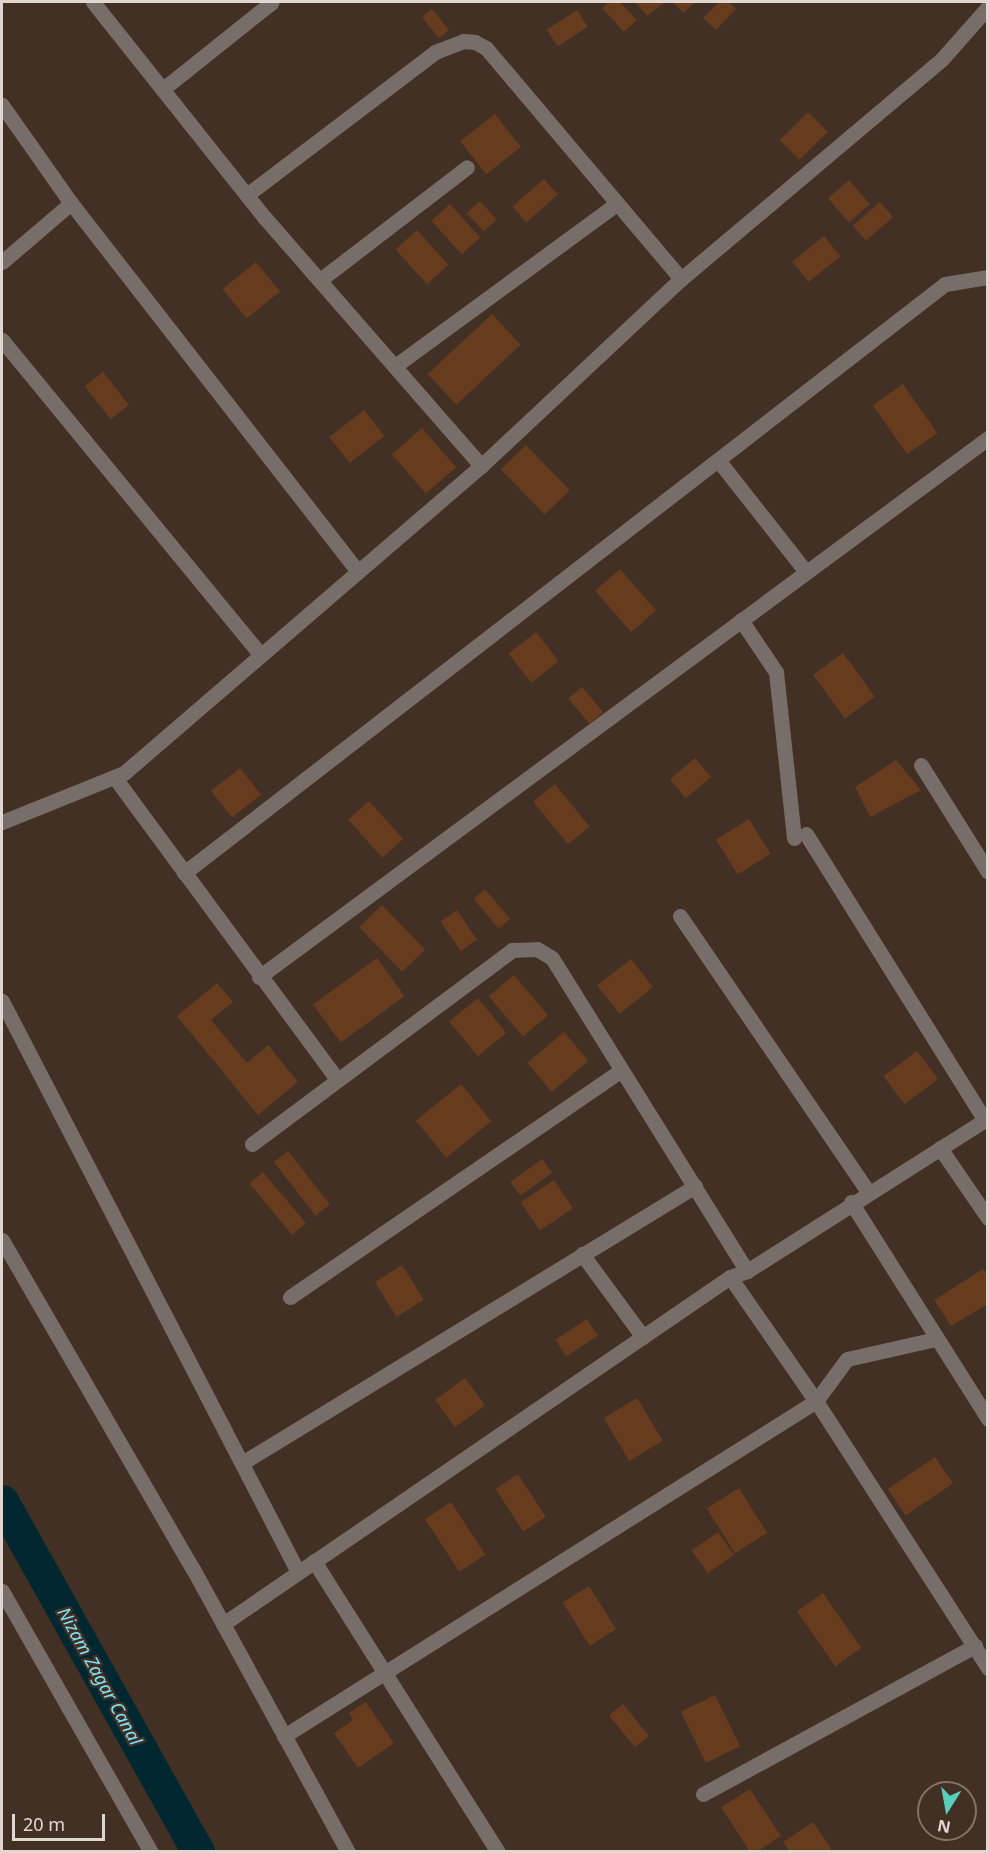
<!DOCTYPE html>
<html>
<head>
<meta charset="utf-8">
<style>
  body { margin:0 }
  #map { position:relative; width:989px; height:1853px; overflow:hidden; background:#423025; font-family:"Noto Sans",sans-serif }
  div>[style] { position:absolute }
  .canal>* { height:33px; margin:-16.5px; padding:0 16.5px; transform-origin:16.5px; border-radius:16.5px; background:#012830 }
  .building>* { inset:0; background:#663b1e; transform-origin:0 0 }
  .minor>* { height:15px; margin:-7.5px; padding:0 7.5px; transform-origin:7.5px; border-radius:7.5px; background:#786e69 }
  span { translate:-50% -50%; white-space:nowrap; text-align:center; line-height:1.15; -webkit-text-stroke:4.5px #423025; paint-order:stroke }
  .water-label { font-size:18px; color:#7be4fd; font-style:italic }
  .frame { position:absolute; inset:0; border:3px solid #e2d7d0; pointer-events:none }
  .north { position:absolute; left:917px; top:1781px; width:60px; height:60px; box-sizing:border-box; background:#423025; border:2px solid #827369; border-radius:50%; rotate:191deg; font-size:16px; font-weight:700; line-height:24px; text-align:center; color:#e2d7d0 }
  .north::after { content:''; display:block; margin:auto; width:21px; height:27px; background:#5acebd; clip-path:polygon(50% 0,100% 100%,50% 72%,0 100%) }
  .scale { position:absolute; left:12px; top:1814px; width:93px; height:27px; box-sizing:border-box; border:3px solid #e2d7d0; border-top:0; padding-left:8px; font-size:18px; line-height:21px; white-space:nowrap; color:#e2d7d0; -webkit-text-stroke:4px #423025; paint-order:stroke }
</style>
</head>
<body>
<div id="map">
  <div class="canal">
    <div style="left:2px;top:1501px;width:402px;rotate:60.8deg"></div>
  </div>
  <div class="building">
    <div style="clip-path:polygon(609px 2px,620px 2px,637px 20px,624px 32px,602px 8px)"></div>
    <div style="clip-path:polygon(635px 2px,665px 2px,647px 16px)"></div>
    <div style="clip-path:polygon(673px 2px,695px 2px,683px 13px)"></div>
    <div style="clip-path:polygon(719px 2px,729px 2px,736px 9px,716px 30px,703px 18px)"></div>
    <div style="left:432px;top:9px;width:27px;height:13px;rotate:51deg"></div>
    <div style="left:577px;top:10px;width:20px;height:36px;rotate:57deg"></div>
    <div style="left:808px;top:112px;width:28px;height:40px;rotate:45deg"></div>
    <div style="left:495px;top:114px;width:42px;height:44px;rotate:52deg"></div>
    <div style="left:544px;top:179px;width:21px;height:42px;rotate:49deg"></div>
    <div style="left:849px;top:180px;width:32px;height:28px;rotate:49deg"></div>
    <div style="left:480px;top:201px;width:25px;height:18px;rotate:48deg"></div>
    <div style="left:880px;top:202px;width:20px;height:36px;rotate:49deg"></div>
    <div style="left:450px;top:204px;width:45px;height:25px;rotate:48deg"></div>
    <div style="left:417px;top:230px;width:47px;height:29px;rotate:48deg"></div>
    <div style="left:824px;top:236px;width:26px;height:41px;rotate:51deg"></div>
    <div style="left:256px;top:262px;width:38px;height:43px;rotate:51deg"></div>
    <div style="left:492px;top:314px;width:42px;height:88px;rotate:47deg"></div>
    <div style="left:103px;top:372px;width:42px;height:23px;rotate:52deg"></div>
    <div style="left:903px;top:384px;width:60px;height:37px;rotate:55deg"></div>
    <div style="left:364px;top:410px;width:33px;height:44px;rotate:52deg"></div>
    <div style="left:422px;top:428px;width:52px;height:40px;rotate:49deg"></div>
    <div style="left:526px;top:445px;width:63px;height:35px;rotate:46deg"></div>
    <div style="left:620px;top:569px;width:55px;height:33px;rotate:49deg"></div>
    <div style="left:536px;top:632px;width:37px;height:35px;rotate:52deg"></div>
    <div style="left:843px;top:653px;width:54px;height:37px;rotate:54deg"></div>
    <div style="left:582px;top:687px;width:33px;height:18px;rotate:50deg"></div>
    <div style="left:695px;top:758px;width:25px;height:33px;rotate:50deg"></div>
    <div style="clip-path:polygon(896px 760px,921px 790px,870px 817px,855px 787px)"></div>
    <div style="left:240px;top:768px;width:34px;height:37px;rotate:52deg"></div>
    <div style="left:555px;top:784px;width:55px;height:28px;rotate:51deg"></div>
    <div style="left:369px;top:801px;width:51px;height:28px;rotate:48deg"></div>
    <div style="left:749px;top:819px;width:41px;height:39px;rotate:58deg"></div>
    <div style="left:485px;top:889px;width:39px;height:15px;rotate:50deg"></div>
    <div style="left:382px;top:905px;width:62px;height:32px;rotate:46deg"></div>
    <div style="left:457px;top:910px;width:36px;height:20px;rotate:56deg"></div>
    <div style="left:377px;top:958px;width:47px;height:79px;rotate:54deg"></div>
    <div style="left:631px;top:959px;width:36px;height:43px;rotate:52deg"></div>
    <div style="left:514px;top:975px;width:53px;height:33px;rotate:50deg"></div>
    <div style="clip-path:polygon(217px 983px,233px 1002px,211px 1020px,247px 1063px,268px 1045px,298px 1082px,258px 1115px,177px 1016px)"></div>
    <div style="left:478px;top:998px;width:45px;height:37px;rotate:51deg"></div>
    <div style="left:564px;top:1032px;width:38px;height:48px;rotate:50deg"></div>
    <div style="left:917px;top:1051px;width:35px;height:42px;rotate:53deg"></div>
    <div style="left:461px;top:1084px;width:48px;height:58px;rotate:51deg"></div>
    <div style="left:288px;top:1151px;width:68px;height:18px;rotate:52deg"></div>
    <div style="left:542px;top:1159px;width:17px;height:39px;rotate:54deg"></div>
    <div style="left:263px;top:1172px;width:67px;height:18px;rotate:50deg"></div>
    <div style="left:554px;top:1180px;width:34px;height:40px;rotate:56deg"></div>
    <div style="left:402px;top:1265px;width:41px;height:32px;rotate:58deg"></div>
    <div style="clip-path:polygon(983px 1269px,988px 1276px,988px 1304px,951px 1326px,934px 1300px)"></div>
    <div style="left:587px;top:1319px;width:20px;height:38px;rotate:57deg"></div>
    <div style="left:465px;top:1378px;width:34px;height:37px;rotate:54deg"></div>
    <div style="left:637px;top:1398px;width:50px;height:39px;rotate:59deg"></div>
    <div style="left:935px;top:1457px;width:32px;height:57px;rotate:56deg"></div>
    <div style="left:518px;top:1474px;width:51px;height:27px;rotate:57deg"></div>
    <div style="left:739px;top:1488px;width:53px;height:38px;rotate:58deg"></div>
    <div style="left:451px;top:1502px;width:63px;height:31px;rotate:57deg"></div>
    <div style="left:718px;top:1532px;width:28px;height:32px;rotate:55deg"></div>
    <div style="left:589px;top:1586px;width:51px;height:31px;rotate:58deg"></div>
    <div style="left:823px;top:1593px;width:67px;height:32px;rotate:55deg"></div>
    <div style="left:715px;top:1695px;width:57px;height:38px;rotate:64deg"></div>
    <div style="clip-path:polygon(366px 1702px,394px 1743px,358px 1768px,334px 1733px,353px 1720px,349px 1713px)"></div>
    <div style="left:623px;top:1704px;width:41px;height:18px;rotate:51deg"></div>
    <div style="clip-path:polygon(750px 1789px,781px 1836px,756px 1852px,750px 1852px,721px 1807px)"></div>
    <div style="clip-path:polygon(813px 1822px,833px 1852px,790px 1852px,783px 1842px)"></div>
  </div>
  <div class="minor">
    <div style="left:93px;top:2px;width:276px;rotate:51.5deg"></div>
    <div style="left:265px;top:218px;width:329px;rotate:48.9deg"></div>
    <div style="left:163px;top:89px;width:139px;rotate:-38.6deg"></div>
    <div style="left:2px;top:105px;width:120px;rotate:54.9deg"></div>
    <div style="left:71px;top:203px;width:467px;rotate:52.1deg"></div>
    <div style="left:248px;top:194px;width:235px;rotate:-37.2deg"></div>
    <div style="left:435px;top:52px;width:30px;rotate:-21deg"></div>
    <div style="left:463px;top:41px;width:12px;rotate:5deg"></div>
    <div style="left:475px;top:42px;width:13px;rotate:29deg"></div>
    <div style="left:486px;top:48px;width:302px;rotate:49.8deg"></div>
    <div style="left:2px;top:262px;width:91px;rotate:-40.5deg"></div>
    <div style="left:320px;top:280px;width:185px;rotate:-37.5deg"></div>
    <div style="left:2px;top:340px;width:408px;rotate:50.6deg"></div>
    <div style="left:395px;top:366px;width:274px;rotate:-36.2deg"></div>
    <div style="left:718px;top:460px;width:142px;rotate:51.8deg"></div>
    <div style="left:741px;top:620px;width:63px;rotate:56.1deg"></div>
    <div style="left:776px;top:672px;width:167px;rotate:83.8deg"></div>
    <div style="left:921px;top:765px;width:126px;rotate:57.9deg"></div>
    <div style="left:115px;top:778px;width:374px;rotate:53.6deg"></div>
    <div style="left:2px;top:822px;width:131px;rotate:-21.9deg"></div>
    <div style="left:124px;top:773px;width:471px;rotate:-40.7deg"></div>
    <div style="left:481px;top:466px;width:274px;rotate:-43.1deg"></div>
    <div style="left:681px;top:279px;width:341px;rotate:-40.1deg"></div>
    <div style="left:942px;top:59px;width:69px;rotate:-48.5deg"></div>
    <div style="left:806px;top:834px;width:337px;rotate:58deg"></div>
    <div style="left:184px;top:873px;width:962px;rotate:-37.74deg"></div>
    <div style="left:945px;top:284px;width:44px;rotate:-9.2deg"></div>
    <div style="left:680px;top:916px;width:335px;rotate:55.7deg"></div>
    <div style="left:259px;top:977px;width:907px;rotate:-36.48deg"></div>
    <div style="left:2px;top:1001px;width:643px;rotate:62.6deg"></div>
    <div style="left:252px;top:1144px;width:324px;rotate:-36.7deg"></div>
    <div style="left:512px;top:950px;width:25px;rotate:-2deg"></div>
    <div style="left:537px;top:949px;width:17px;rotate:31deg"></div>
    <div style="left:552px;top:958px;width:369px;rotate:58.1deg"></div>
    <div style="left:940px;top:1148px;width:85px;rotate:55.6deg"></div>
    <div style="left:851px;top:1202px;width:257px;rotate:57.7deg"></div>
    <div style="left:2px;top:1240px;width:380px;rotate:59.9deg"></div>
    <div style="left:193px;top:1569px;width:323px;rotate:61.3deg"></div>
    <div style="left:582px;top:1254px;width:103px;rotate:53.7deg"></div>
    <div style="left:730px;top:1277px;width:151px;rotate:55.3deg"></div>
    <div style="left:816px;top:1401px;width:318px;rotate:57.2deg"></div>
    <div style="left:290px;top:1297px;width:402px;rotate:-34.4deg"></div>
    <div style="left:242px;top:1463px;width:531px;rotate:-31.44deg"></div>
    <div style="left:314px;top:1561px;width:344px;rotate:57.7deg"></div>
    <div style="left:2px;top:1591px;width:301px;rotate:60.3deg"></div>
    <div style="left:223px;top:1624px;width:614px;rotate:-34.39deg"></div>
    <div style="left:730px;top:1277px;width:18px;rotate:-19deg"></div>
    <div style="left:747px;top:1271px;width:285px;rotate:-32.4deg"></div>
    <div style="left:284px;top:1736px;width:629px;rotate:-32.2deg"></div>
    <div style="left:816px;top:1401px;width:52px;rotate:-53.6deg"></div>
    <div style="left:847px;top:1359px;width:91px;rotate:-12.7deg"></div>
    <div style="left:703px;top:1794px;width:310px;rotate:-28.6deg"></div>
  </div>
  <div class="water-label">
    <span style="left:100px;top:1676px;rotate:61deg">Nizam Zagar Canal</span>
  </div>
  <div class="frame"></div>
  <div class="north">N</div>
  <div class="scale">20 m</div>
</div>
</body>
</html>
